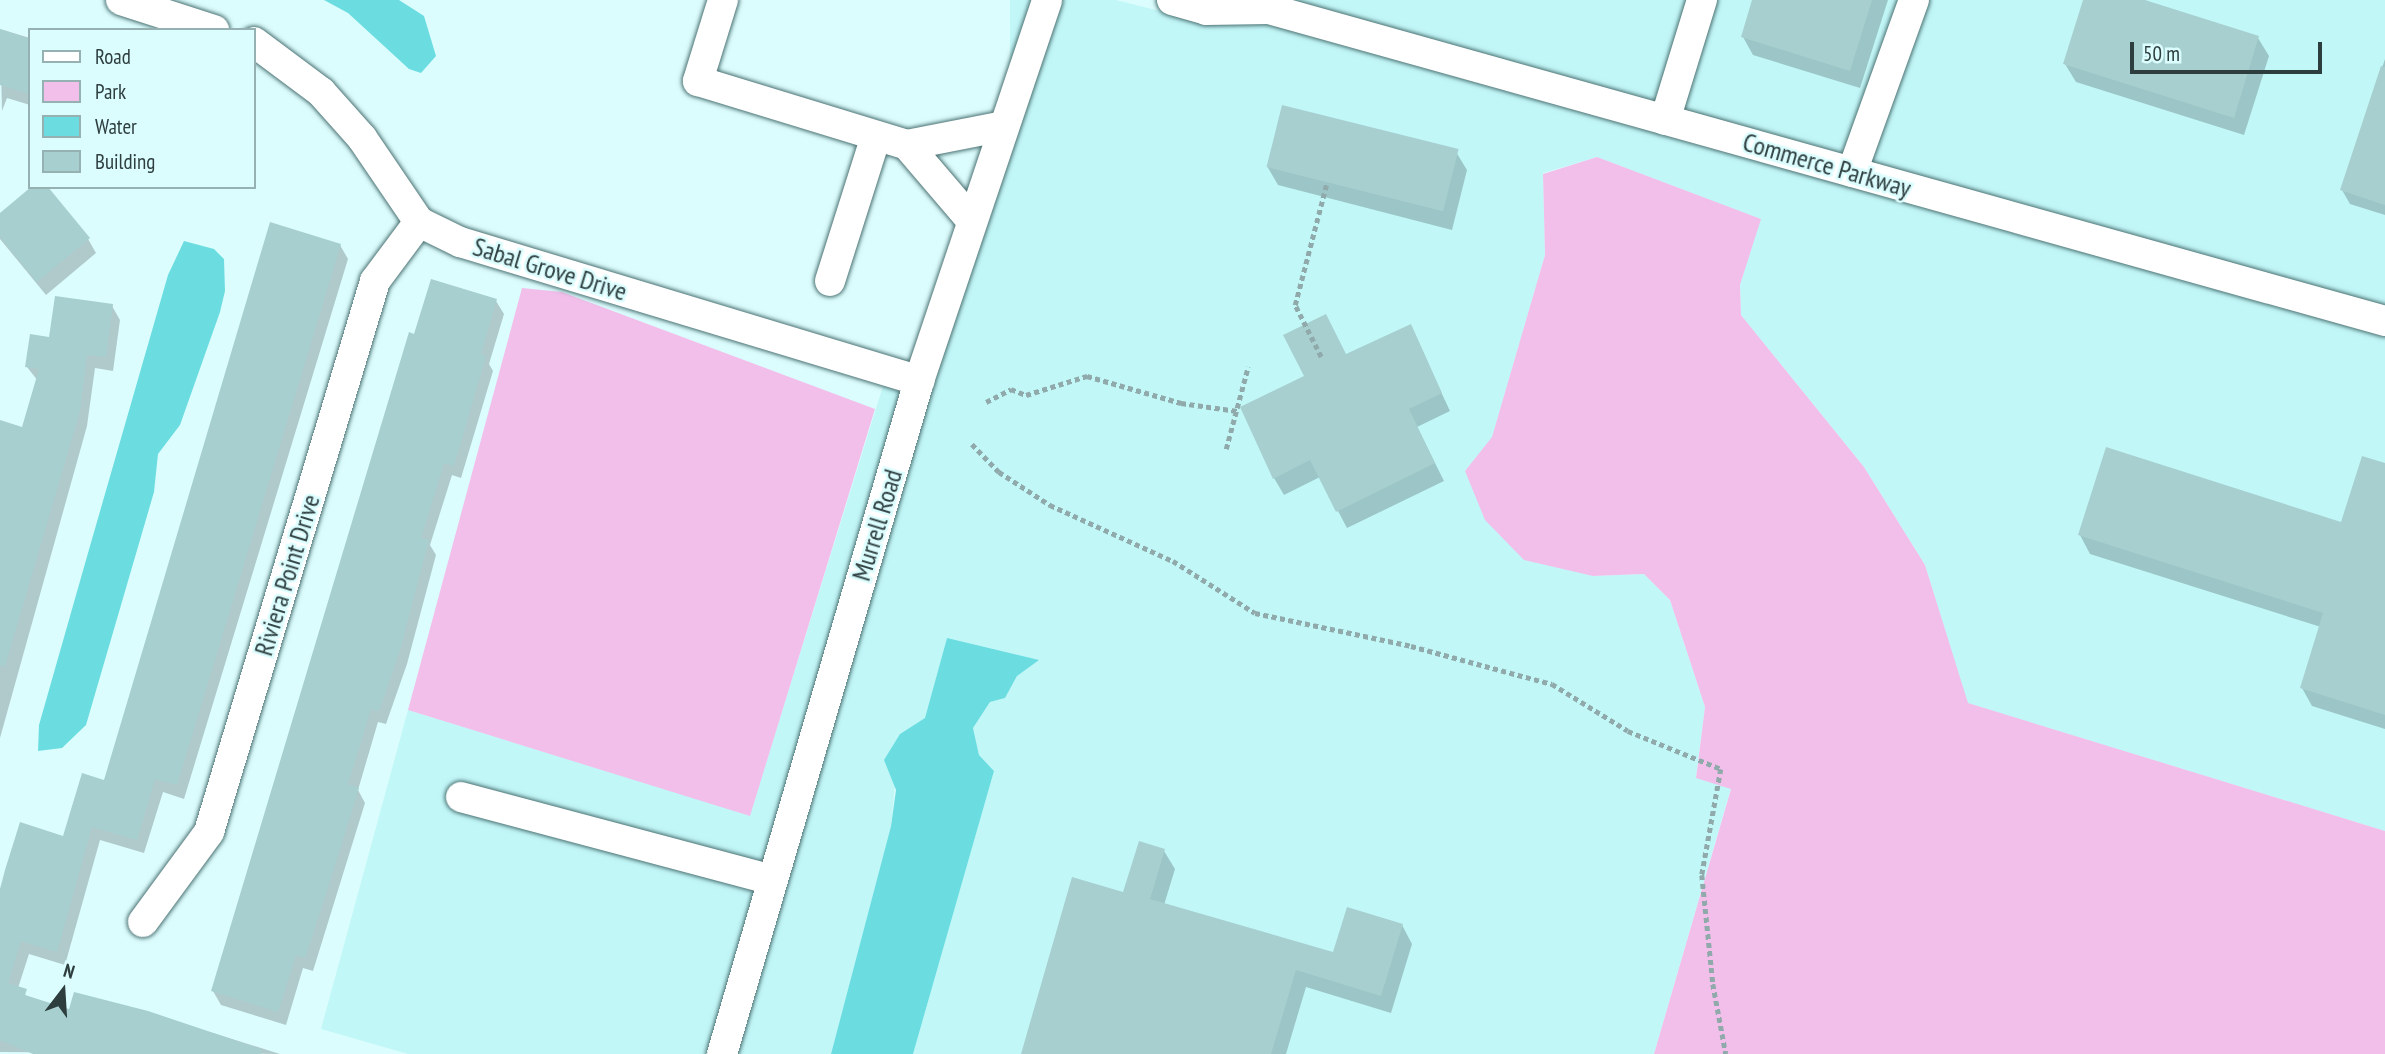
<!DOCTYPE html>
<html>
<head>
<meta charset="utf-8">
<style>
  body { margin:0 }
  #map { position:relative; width:2385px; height:1054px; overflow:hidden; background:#dcfdfe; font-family:"PT Sans Narrow",sans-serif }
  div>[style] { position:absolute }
  .built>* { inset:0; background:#c2f7f8; transform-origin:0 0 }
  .green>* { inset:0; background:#f2bfeb }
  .water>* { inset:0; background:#6bdde1 }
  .shadow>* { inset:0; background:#0003 }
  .building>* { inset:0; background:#a7cfd0; transform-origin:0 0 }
  .path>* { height:4.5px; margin-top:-2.25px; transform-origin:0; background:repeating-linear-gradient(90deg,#90a9aa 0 5px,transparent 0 8.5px) }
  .roads { filter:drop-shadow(0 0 2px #4c7273) drop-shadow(0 0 2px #4c7273) }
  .minor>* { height:30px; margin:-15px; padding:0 15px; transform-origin:15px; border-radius:15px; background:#fff }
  span { translate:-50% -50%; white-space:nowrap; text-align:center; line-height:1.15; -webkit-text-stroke:5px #dcfdfe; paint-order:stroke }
  .street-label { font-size:26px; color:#2e3e3f }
  .legend { position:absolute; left:28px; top:28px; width:228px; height:161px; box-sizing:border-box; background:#dcfdfe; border:2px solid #96b1b2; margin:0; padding:9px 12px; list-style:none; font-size:21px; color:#2e3e3f }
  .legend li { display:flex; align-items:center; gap:14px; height:35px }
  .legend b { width:35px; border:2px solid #96b1b2 }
  .north { position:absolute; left:28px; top:956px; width:70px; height:70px; -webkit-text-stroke:5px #dcfdfe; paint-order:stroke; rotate:17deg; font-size:19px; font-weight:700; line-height:28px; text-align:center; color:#2e3e3f }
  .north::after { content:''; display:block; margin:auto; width:24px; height:32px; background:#2e3e3f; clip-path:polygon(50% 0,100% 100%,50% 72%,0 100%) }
  .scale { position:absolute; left:2130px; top:42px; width:192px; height:32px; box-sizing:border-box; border:4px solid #2e3e3f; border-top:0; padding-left:9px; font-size:21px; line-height:24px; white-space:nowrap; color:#2e3e3f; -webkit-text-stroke:5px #dcfdfe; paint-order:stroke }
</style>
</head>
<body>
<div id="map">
  <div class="built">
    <div style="left:1010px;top:0;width:23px;height:377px"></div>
    <div style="clip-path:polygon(1061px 0,1116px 0,1208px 23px,1265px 24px,2385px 337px,2385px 831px,1967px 703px,1925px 565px,1864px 467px,1741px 315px,1740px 285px,1760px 219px,1597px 157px,1543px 173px,1545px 255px,1492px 438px,1465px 471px,1593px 576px,1644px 574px,1670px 600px,1705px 707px,1696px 777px,1731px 788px,1654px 1054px,913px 1054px,994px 771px,979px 755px,973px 728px,990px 702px,1005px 698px,1017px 676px,947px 638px,925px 719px,900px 734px,891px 826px,831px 1054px,736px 1054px,932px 385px)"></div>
    <div style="clip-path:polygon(1290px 0,2385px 0,2385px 306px)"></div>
    <div style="clip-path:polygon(883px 386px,903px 392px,708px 1054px,408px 1054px,321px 1029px,408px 710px,750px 815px)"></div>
  </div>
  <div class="green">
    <div style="clip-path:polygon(1597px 157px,1761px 219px,1740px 285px,1741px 315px,1864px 467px,1925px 565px,1968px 703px,2385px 831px,2385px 1054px,1654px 1054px,1731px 789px,1696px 778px,1705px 707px,1670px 600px,1644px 574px,1593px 576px,1524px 560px,1485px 520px,1465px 471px,1492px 437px,1545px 255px,1543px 174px)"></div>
    <div style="clip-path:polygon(522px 288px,562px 292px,875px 409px,750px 816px,408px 710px)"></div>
  </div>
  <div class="water">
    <div style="clip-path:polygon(324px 0,399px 0,424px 16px,436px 56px,421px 73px,409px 69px,348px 13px)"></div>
    <div style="clip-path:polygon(184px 241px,214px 249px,224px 259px,225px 291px,220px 312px,180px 425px,158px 454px,154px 492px,86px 725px,62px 748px,38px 751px,39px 725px,88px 553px,168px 275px)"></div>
    <div style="clip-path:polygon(947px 638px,1039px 660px,1017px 676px,1005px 698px,990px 702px,973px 728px,979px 755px,994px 771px,913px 1054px,831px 1054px,891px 826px,896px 790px,884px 760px,900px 734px,925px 718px)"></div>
  </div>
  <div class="shadow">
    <div style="clip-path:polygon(1754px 0,1888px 0,1860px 88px,1753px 55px,1743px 37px)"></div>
    <div style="clip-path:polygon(2085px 0,2139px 0,2258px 38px,2269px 56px,2244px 135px,2076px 82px,2065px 64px)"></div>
    <div style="clip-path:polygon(0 29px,30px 38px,30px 105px,7px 98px,2px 111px)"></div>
    <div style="clip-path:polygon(2385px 59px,2385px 215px,2350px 204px,2342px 190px)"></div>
    <div style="clip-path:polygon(1456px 152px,1467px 170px,1452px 230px,1278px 185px,1267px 166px)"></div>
    <div style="clip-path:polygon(0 215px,88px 239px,96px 253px,46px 295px,0 239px)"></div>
    <div style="clip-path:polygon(340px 245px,348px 259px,184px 799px,163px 792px,144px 853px,100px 840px,65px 965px,29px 954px,18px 988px,30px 999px,70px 1011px,213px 1033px,280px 1054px,0 1052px,0 894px,64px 838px,105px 782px)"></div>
    <div style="clip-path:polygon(496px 301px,504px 314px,489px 364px,493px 371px,461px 478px,452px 475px,430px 545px,436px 555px,407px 664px,386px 724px,378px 722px,358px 790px,365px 803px,313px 971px,303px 968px,286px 1025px,221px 1005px,213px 991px,415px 336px)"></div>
    <div style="clip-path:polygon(112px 306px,120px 320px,113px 371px,95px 368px,87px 426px,0 738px,0 437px,24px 429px,38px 381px,27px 367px,51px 339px)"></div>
    <div style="clip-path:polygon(1410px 326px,1450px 411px,1417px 427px,1444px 481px,1347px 528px,1320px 477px,1284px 495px,1274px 478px,1347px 356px)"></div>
    <div style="clip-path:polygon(2385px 465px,2385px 729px,2312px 706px,2302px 688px,2321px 627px,2090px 554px,2080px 535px,2342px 524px)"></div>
    <div style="clip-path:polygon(1164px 851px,1175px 869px,1164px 905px,1335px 954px,1402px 925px,1412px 944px,1391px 1013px,1306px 987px,1286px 1054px,1023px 1054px,1125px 894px)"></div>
  </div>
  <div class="building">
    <div style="clip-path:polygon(1752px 0,1872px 0,1850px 71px,1741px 37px)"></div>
    <div style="clip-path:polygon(2083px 0,2145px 0,2259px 36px,2234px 118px,2063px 64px)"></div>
    <div style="clip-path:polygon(0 29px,30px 39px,30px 94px,0 85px)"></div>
    <div style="clip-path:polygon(2381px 66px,2385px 67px,2385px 205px,2340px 190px)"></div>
    <div style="left:1282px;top:105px;width:182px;height:64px;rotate:14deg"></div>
    <div style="clip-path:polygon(31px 187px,48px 187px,90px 238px,37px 282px,0 237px,0 213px)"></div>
    <div style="clip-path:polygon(270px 222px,341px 244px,177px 785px,155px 779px,137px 840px,92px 827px,57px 952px,21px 941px,8px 983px,27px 989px,25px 995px,69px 1009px,74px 992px,148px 1011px,261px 1049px,261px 1054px,33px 1054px,0 1040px,0 889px,5px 870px,20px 822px,63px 836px,82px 773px,104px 780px)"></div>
    <div style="clip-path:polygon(431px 279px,497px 299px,481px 354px,486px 356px,454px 466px,444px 463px,421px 538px,429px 540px,400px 650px,379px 711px,371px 709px,348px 784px,359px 788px,325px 897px,305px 958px,296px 955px,278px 1012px,211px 991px,409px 332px,414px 334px)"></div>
    <div style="clip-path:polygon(55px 296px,113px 304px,106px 357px,87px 355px,80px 411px,5px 666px,0 666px,0 420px,22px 427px,39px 369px,25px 367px,30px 334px,49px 337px)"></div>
    <div style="clip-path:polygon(1326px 314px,1346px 354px,1411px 324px,1442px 393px,1409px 409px,1435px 463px,1336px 512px,1310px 460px,1273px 479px,1240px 407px,1304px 376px,1283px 335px)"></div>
    <div style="clip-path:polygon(2106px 447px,2341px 522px,2362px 456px,2385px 463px,2385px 715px,2300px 688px,2323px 613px,2078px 535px)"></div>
    <div style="clip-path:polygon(1139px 841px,1165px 849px,1150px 899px,1333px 952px,1347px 907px,1403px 924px,1381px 996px,1296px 970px,1271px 1054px,1021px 1054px,1072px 877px,1123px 892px)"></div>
  </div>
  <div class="path">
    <div style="left:1321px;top:357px;width:58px;rotate:-116.6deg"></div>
    <div style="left:1295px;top:305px;width:127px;rotate:-75.4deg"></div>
    <div style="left:986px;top:402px;width:28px;rotate:-27deg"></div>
    <div style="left:1011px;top:389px;width:16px;rotate:22deg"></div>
    <div style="left:1026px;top:395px;width:64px;rotate:-17.3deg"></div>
    <div style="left:1087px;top:376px;width:98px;rotate:16deg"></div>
    <div style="left:1181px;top:403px;width:57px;rotate:8.1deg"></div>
    <div style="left:972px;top:444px;width:39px;rotate:46deg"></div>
    <div style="left:999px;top:472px;width:61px;rotate:32.9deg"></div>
    <div style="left:1050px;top:505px;width:135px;rotate:24.5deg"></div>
    <div style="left:1173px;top:561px;width:97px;rotate:32.4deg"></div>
    <div style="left:1255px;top:613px;width:159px;rotate:11.9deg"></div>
    <div style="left:1411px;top:646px;width:146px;rotate:15.1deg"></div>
    <div style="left:1552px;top:684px;width:89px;rotate:31.7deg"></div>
    <div style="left:1628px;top:731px;width:100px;rotate:22.2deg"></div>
    <div style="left:1721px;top:769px;width:108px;rotate:100.2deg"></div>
    <div style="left:1702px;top:875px;width:110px;rotate:84.2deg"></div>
    <div style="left:1713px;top:984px;width:71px;rotate:79.5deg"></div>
    <div style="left:1226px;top:449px;width:85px;rotate:-75deg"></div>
  </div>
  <div class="roads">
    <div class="minor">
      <div style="left:121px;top:0;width:98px;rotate:17.9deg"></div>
      <div style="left:723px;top:0;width:85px;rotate:107.2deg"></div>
      <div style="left:698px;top:81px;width:219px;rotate:17deg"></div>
      <div style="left:907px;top:145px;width:99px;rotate:-11.1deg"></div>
      <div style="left:1172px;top:0;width:35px;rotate:16deg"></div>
      <div style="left:1206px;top:10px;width:63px;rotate:-0.9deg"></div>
      <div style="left:1254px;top:0;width:17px;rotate:31deg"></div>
      <div style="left:1269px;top:9px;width:1159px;rotate:15.62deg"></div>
      <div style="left:254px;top:42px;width:84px;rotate:36.7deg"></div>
      <div style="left:321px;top:92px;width:62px;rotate:48.3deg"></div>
      <div style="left:362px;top:138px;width:102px;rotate:55.8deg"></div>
      <div style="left:419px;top:222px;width:46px;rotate:26deg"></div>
      <div style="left:460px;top:242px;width:480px;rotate:16.8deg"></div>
      <div style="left:1665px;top:120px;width:126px;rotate:-72.9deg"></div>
      <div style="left:907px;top:145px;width:100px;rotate:49.5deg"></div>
      <div style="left:1852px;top:172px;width:183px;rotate:-70.2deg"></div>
      <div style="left:830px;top:281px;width:152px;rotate:-72.4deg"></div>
      <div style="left:461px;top:797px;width:322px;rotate:14.9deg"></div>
      <div style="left:143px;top:922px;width:112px;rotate:-53.7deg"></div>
      <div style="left:209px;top:832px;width:575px;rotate:-73.23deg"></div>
      <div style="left:375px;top:281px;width:74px;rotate:-53.3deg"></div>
      <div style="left:722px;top:1054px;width:701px;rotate:-73.68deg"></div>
      <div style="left:919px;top:381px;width:402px;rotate:-71.4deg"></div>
    </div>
  </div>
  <div class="street-label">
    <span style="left:1827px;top:165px;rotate:16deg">Commerce Parkway</span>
    <span style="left:550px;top:269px;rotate:17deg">Sabal Grove Drive</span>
    <span style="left:877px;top:525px;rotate:-73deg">Murrell Road</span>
    <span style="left:287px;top:575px;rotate:-73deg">Riviera Point Drive</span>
  </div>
  <ul class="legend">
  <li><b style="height:9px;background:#fff"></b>Road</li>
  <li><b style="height:19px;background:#f2bfeb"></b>Park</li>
  <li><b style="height:19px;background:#6bdde1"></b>Water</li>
  <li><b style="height:19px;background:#a7cfd0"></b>Building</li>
  </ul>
  <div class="north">N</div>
  <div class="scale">50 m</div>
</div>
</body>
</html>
